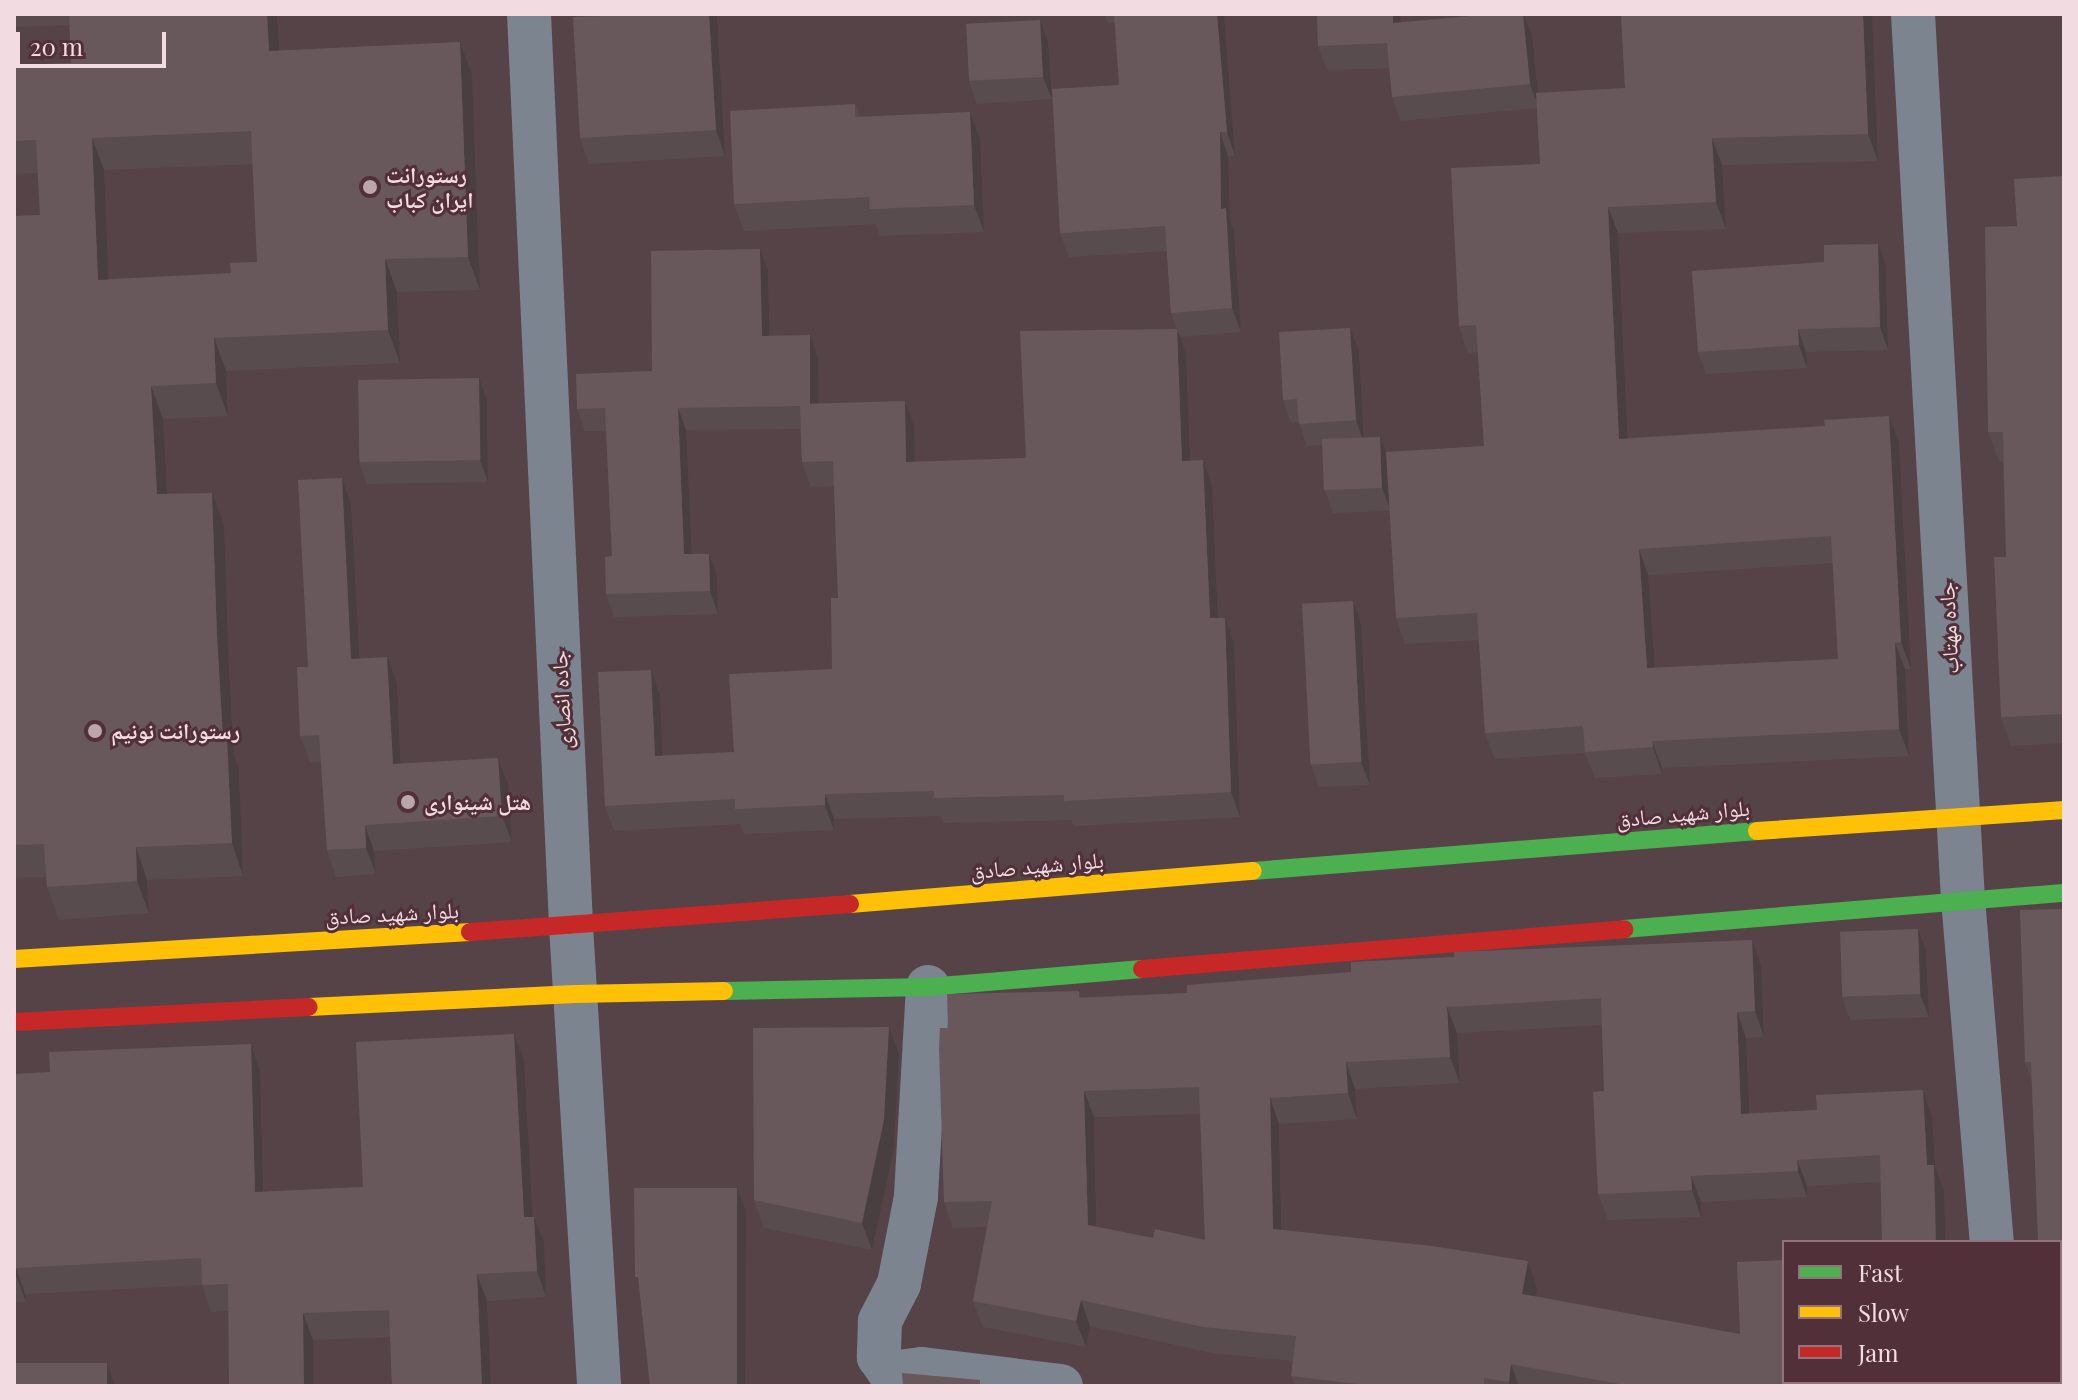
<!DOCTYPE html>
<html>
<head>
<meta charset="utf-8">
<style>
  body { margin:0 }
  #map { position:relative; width:2078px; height:1400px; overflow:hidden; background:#564347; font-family:"Playfair Display","Noto Naskh Arabic",serif }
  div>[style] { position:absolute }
  .street>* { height:44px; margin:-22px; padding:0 22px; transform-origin:22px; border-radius:22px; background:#7b848f }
  .fast>* { height:18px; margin:-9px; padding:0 9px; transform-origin:9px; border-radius:9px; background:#4caf50 }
  .slow>* { height:18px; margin:-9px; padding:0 9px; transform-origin:9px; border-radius:9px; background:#ffc107 }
  .jam>* { height:18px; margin:-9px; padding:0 9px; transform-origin:9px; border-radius:9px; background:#c62828 }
  .wall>* { inset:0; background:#594c4f }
  .shaded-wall>* { inset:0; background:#493e40 }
  .building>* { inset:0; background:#68585c; transform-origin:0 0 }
  .dots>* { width:22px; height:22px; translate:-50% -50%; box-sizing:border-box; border:4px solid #523039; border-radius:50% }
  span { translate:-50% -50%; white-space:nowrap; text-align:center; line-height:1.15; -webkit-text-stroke:6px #523039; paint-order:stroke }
  .poi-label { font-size:22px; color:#f2dce1; font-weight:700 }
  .left { translate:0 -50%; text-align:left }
  .street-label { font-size:22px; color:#f2dce1 }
  .frame { position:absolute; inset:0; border:16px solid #f2dce1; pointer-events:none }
  .legend { position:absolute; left:1782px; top:1240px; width:280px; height:144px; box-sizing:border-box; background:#523039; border:2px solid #92757c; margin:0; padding:10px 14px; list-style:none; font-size:24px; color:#f2dce1 }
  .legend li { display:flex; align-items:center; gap:16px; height:40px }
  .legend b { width:40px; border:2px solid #92757c }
  .scale { position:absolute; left:16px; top:32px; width:150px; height:36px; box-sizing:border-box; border:4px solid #f2dce1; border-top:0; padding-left:10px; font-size:24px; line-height:28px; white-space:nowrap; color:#f2dce1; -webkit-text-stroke:6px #523039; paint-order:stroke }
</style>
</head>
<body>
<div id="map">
  <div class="street">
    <div style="left:529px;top:14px;width:913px;rotate:87.36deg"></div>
    <div style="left:571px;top:926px;width:461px;rotate:86.5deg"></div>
    <div style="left:1913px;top:14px;width:886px;rotate:86.77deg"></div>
    <div style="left:1963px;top:899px;width:344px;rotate:85.2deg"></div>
    <div style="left:928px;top:987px;width:210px;rotate:93.3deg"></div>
    <div style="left:916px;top:1197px;width:89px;rotate:101.1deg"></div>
    <div style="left:899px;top:1284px;width:42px;rotate:117.2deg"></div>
    <div style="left:880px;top:1321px;width:36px;rotate:92deg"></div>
    <div style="left:879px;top:1357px;width:19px;rotate:55deg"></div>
    <div style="left:890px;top:1373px;width:32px;rotate:-7deg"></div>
    <div style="left:922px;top:1369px;width:140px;rotate:7deg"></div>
    <div style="left:2004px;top:1382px;width:4px;rotate:90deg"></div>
  </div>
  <div class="fast">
    <div style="left:1253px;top:871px;width:506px;rotate:-4.54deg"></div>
    <div style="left:1624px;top:929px;width:441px;rotate:-4.7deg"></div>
    <div style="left:724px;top:991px;width:204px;rotate:-1.1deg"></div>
    <div style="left:928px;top:987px;width:215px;rotate:-4.8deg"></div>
  </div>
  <div class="slow">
    <div style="left:1757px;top:831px;width:308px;rotate:-3.9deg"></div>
    <div style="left:850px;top:904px;width:404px;rotate:-4.7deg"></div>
    <div style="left:14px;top:959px;width:457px;rotate:-3.4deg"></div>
    <div style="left:309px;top:1007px;width:266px;rotate:-2.8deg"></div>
    <div style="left:575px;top:994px;width:149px;rotate:-1.2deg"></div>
  </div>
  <div class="jam">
    <div style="left:470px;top:932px;width:381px;rotate:-4.2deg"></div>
    <div style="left:1142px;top:969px;width:484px;rotate:-4.7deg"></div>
    <div style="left:14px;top:1022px;width:295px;rotate:-2.9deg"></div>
  </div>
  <div class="wall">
    <div style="clip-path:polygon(evenodd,14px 14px,277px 14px,279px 51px,460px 42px,472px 75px,480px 290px,397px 292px,400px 363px,226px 371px,228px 416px,163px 419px,167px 494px,224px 525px,229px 669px,234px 756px,239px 769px,243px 876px,147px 880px,149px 913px,59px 920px,47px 887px,46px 877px,14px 878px,14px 216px,40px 215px,38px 173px,14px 174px,14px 65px,71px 63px,70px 25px,14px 27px,14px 14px,253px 164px,257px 262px,231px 273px,108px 279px,104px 170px,253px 164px)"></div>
    <div style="clip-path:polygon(717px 14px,725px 156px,589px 164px,580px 138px,602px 16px)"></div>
    <div style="clip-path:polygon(1104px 14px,1257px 14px,1224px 16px,1235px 156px,1228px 156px,1230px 220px,1234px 232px,1241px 332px,1180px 337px,1186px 354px,1190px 460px,1203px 460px,1212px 485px,1218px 618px,1225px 618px,1234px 643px,1240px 817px,1074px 826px,1071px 820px,943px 823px,941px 816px,834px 819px,834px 830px,744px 834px,740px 824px,614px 831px,605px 806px,651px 670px,660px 695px,663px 755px,734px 752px,832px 669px,838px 598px,834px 486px,811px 487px,802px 462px,800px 429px,686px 430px,692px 554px,709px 554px,717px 576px,718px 614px,614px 617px,606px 594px,612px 556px,606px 431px,585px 431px,577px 409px,652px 371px,768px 271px,770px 336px,818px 358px,818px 404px,914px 426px,914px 462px,1026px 458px,1177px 329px,1171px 313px,1167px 251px,1069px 257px,1060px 233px,1119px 85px,1115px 23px,1108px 23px)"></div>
    <div style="clip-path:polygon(evenodd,1317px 14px,1400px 14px,1400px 23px,1532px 35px,1537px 93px,1625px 88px,1621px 14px,1872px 14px,1878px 161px,1722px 165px,1726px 229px,1618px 233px,1628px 438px,1825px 426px,1889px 416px,1899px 443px,1911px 669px,1905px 669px,1909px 756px,1662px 768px,1662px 774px,1595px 778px,1585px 753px,1495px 759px,1485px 733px,1479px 640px,1405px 644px,1396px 618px,1390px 511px,1333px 513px,1325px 491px,1322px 445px,1307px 446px,1299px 422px,1291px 423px,1283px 400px,1359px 350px,1364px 438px,1380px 437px,1387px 456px,1484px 446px,1478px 352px,1468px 353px,1459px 326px,1540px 164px,1537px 108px,1401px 121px,1392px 97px,1390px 68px,1327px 70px,1318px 46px,1317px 14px,1833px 563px,1838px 659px,1655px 668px,1648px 575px,1833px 563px)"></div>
    <div style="clip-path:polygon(1040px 20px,1048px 42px,1052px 99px,977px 104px,969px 82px)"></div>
    <div style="clip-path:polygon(855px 104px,860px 117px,980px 139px,984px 232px,880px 236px,876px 224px,744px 231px,734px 204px)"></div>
    <div style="clip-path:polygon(2064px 176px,2064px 743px,2011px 746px,2001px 717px,2006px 557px,2003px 461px,1999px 461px,1988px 432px,2017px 226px)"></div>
    <div style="clip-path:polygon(1878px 244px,1886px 266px,1888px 350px,1806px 352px,1807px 368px,1706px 374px,1698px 352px,1824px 262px)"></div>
    <div style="clip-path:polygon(487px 401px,488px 482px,367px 484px,359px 462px)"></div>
    <div style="clip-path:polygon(342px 478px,351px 504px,359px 658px,397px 684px,401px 764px,498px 758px,508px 784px,512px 842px,374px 851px,376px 874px,336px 877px,327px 850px,321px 762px,310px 762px,300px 736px,308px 667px)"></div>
    <div style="clip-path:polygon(1353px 601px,1361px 624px,1370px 785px,1319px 787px,1311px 765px)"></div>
    <div style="clip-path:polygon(2064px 909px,2064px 1342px,2062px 1342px,2060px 1337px,2060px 1242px,2032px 1082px,2025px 1062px)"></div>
    <div style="clip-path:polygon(1918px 929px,1926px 951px,1929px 1017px,1850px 1020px,1842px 997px)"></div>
    <div style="clip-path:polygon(evenodd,1752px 940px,1761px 966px,1764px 1037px,1746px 1038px,1750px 1113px,1817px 1110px,1923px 1090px,1932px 1116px,1935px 1167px,1944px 1191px,1881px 1182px,1807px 1186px,1807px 1197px,1701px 1202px,1701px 1217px,1608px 1220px,1598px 1194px,1604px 1091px,1602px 1025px,1457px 1033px,1460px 1083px,1355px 1089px,1357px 1119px,1279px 1124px,1282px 1230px,1528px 1261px,1537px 1288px,1536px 1296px,1784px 1382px,1808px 1382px,1809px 1386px,1295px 1386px,1291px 1376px,1293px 1361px,1212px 1353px,1090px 1326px,1086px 1347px,983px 1327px,973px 1301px,987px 1227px,953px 1228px,944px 1202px,948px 1028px,1079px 991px,1081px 997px,1187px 993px,1351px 972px,1454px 957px,1752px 940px,1200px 1114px,1205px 1240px,1153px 1238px,1097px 1227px,1094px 1117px,1200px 1114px)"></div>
    <div style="clip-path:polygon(514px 1034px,524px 1060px,532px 1217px,534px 1217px,544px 1243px,546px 1297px,487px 1301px,491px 1386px,392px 1386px,390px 1337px,313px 1340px,228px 1311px,211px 1312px,202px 1285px,25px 1294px,26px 1302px,14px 1302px,14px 1074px,50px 1072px,251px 1044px,260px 1071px,264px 1192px,363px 1187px)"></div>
    <div style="clip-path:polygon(899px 1054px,894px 1148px,872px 1250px,764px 1228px,754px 1200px)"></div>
  </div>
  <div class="shaded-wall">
    <div style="clip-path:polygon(267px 14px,277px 14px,281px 84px,269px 51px)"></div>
    <div style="clip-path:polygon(709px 14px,717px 14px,725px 156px,716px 130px)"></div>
    <div style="clip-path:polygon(1217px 14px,1224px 14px,1224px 16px,1235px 156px,1227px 132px)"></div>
    <div style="clip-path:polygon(1393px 14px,1400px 14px,1402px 47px,1393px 23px)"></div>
    <div style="clip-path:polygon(1523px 14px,1532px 35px,1539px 108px,1530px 84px)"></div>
    <div style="clip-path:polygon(1863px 14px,1872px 14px,1878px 161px,1868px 134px)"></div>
    <div style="clip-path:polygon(1040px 20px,1048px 42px,1052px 99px,1043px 77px)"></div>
    <div style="clip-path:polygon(460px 42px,472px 75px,480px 290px,468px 257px)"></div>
    <div style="clip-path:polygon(970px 112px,980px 139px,984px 232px,974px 205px)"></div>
    <div style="clip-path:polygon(1220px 132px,1228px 156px,1230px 220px,1234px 232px,1241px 332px,1232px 308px,1221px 209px)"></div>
    <div style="clip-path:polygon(92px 138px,104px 170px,110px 313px,98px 280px)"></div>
    <div style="clip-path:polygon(1712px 138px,1722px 165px,1726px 229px,1716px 202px)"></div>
    <div style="clip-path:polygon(1608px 207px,1618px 233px,1629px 466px,1619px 439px)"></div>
    <div style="clip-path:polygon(1878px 244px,1886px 266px,1888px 350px,1880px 327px)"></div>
    <div style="clip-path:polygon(760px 249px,768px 271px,770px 358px,762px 336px)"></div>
    <div style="clip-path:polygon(385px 259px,397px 292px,400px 363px,388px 330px)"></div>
    <div style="clip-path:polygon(1350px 328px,1359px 350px,1364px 443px,1356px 420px)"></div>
    <div style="clip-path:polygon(1177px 329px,1186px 354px,1191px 485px,1182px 461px)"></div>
    <div style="clip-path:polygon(1798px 329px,1806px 352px,1807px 368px,1799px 345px)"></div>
    <div style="clip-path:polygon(810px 335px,818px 358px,819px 428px,810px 406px)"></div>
    <div style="clip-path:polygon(214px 338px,226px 371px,228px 416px,216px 383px)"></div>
    <div style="clip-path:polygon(479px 378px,487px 401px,488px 482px,480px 460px)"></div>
    <div style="clip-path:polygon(151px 386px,163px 419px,169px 527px,157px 494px)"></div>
    <div style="clip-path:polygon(905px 401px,914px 426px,915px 487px,906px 462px)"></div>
    <div style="clip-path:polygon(678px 408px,686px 430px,693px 577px,684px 554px)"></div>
    <div style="clip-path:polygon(1889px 416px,1899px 443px,1911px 669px,1901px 642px)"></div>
    <div style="clip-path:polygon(1380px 437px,1388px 459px,1391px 511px,1382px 488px)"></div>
    <div style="clip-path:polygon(1203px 460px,1212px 485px,1219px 643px,1210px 618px)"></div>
    <div style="clip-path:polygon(342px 478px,351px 504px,361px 685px,351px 659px)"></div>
    <div style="clip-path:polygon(212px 493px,224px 525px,229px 669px,234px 756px,239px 769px,243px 876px,232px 843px,223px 737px,217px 636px)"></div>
    <div style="clip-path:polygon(1639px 549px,1648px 575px,1657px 695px,1647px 668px)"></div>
    <div style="clip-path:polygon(709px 554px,717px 576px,718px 614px,710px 591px)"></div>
    <div style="clip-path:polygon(1353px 601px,1361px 624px,1370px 785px,1361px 762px)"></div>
    <div style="clip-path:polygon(1225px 618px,1234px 643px,1240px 817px,1231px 792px)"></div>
    <div style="clip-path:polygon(1895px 643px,1905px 669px,1909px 756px,1899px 729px)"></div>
    <div style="clip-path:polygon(387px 657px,397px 684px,402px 791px,393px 764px)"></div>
    <div style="clip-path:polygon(651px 670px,660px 695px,664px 781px,655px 756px)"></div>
    <div style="clip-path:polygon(1652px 741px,1662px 768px,1662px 774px,1653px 747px)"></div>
    <div style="clip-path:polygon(498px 758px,508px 784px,512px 842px,502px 816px)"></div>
    <div style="clip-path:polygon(825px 794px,834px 819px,834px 830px,825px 805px)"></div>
    <div style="clip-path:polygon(365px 825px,374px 851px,376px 874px,366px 848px)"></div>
    <div style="clip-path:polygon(136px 847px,147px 880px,149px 913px,137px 881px)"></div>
    <div style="clip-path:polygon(1918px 929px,1926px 951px,1929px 1017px,1920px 994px)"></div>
    <div style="clip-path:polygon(1752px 940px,1761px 966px,1764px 1037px,1755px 1011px)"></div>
    <div style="clip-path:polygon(1447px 1007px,1457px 1033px,1460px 1083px,1450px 1057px)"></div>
    <div style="clip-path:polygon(1737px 1012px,1746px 1038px,1751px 1140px,1741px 1114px)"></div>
    <div style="clip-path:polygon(889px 1027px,899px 1054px,894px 1148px,872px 1250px,862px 1223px)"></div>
    <div style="clip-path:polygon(514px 1034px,524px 1060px,534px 1244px,524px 1217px)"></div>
    <div style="clip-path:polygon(251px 1044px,260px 1071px,264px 1219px,255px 1192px)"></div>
    <div style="clip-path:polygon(1346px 1062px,1355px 1089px,1357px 1119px,1348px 1093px)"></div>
    <div style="clip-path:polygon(1923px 1090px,1932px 1116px,1935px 1167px,1944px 1191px,1945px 1242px,1936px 1242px,1927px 1165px)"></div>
    <div style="clip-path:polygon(1084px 1091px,1094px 1117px,1097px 1251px,1088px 1225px)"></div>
    <div style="clip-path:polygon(1270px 1098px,1279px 1124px,1282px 1255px,1273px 1229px)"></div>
    <div style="clip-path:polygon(1797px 1160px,1807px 1186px,1807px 1197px,1798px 1171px)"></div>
    <div style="clip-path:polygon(1691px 1176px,1701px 1202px,1701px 1217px,1692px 1190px)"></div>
    <div style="clip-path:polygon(737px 1188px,746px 1211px,745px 1386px,737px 1386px)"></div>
    <div style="clip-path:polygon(534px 1217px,544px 1243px,546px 1297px,537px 1271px)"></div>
    <div style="clip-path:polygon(1528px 1261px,1537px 1288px,1532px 1320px,1522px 1294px)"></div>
    <div style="clip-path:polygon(16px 1268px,25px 1294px,26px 1302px,16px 1275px)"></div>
    <div style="clip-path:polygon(477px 1274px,487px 1301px,491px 1386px,482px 1386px)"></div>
    <div style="clip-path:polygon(1081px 1300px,1090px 1326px,1086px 1347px,1076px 1321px)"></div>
    <div style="clip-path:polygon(303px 1313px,313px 1340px,313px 1386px,304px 1386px)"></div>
    <div style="clip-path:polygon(107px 1363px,115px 1386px,107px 1386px)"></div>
    <div style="clip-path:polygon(1511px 1364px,1519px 1386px,1510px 1386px,1509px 1382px)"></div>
    <div style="clip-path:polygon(1800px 1382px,1808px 1382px,1809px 1386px,1801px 1386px)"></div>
  </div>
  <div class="building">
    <div style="clip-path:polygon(evenodd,69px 14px,267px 14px,269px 51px,460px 42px,468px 257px,385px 259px,388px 330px,214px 338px,216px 383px,151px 386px,157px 494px,212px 493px,217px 636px,223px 737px,227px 737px,232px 843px,136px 847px,137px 881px,47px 887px,44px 844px,14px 845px,14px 216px,40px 215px,36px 140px,14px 141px,14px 65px,71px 63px,69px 14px,251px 131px,257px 262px,230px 263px,231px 273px,98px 280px,92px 138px,251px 131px)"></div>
    <div style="clip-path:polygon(602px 14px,709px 14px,716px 130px,580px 138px,573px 17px,602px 16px)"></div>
    <div style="clip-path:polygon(1114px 14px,1217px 14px,1227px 132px,1220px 132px,1221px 209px,1226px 208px,1232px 308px,1171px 313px,1165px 226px,1060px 233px,1052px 89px,1119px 85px)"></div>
    <div style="clip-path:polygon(1317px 14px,1393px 14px,1393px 23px,1493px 14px,1523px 14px,1530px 84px,1392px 97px,1387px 43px,1318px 46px)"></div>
    <div style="clip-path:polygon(evenodd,1621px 14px,1863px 14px,1868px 134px,1712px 138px,1716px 202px,1608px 207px,1619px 439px,1825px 426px,1824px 420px,1889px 416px,1901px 642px,1895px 643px,1899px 729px,1652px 741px,1653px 747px,1585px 752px,1583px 726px,1485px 733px,1477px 613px,1396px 618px,1386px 452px,1484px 446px,1476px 325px,1459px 326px,1451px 168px,1540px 164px,1536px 93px,1625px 88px,1621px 14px,1831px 536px,1838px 659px,1647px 668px,1639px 549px,1831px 536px)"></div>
    <div style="left:1040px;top:20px;width:57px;height:74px;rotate:87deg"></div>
    <div style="clip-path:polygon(855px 104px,855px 117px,970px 112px,974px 205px,870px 209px,869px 197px,734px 204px,730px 111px)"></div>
    <div style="clip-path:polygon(2064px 176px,2064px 714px,2001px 717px,1994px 557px,2006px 557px,2003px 432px,1988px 432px,1985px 227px,2017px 226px,2014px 179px)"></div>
    <div style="clip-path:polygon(1878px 244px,1880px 327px,1798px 329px,1799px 345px,1698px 352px,1692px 271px,1824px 262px,1824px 245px)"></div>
    <div style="clip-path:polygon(760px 249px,762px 336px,810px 335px,810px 404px,800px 404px,800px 406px,678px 408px,684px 554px,709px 554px,710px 591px,606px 594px,605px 557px,612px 556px,605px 408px,577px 409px,576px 374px,652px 371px,651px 251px)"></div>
    <div style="clip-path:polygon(1350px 328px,1356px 420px,1299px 424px,1297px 399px,1283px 400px,1279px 332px)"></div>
    <div style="clip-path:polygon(1177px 329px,1182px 461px,1203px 460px,1210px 618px,1225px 618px,1231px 792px,1064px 801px,1064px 795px,934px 798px,934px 791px,825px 794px,825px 805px,735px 809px,735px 799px,605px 806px,598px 672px,651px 670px,655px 756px,734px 752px,729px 674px,832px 669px,831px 598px,838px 598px,833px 461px,802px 462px,800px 404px,905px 401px,906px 462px,1026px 458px,1020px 331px)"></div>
    <div style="left:479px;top:378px;width:82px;height:121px;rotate:89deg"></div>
    <div style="left:1380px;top:437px;width:51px;height:58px;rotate:88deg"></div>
    <div style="clip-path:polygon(342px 478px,351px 659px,387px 657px,393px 764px,498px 758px,502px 816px,365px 825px,366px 848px,327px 850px,319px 735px,300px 736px,297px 667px,308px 667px,298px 480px)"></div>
    <div style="left:1353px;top:601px;width:161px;height:51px;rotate:87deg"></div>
    <div style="clip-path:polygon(2064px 909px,2064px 1312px,2060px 1312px,2060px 1242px,2038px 1242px,2031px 1062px,2025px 1062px,2020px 910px)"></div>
    <div style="left:1918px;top:929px;width:65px;height:78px;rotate:88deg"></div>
    <div style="clip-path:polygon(evenodd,1752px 940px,1755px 1011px,1737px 1012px,1741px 1114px,1817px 1110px,1816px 1095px,1923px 1090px,1927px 1165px,1934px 1165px,1936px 1242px,1882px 1242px,1880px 1155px,1797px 1160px,1798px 1171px,1691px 1176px,1692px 1190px,1598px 1194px,1593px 1092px,1604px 1091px,1601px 998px,1447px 1007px,1450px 1057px,1346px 1062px,1348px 1093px,1270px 1098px,1273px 1229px,1432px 1246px,1528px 1261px,1522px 1294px,1740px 1334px,1737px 1262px,1784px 1260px,1784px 1382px,1800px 1382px,1801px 1386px,1630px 1386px,1511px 1364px,1509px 1382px,1484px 1378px,1484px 1386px,1375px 1386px,1291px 1376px,1296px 1336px,1203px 1327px,1081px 1300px,1076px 1321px,973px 1301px,992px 1201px,944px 1202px,939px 1049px,940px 1028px,948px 1028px,947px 994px,1079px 991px,1079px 998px,1187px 993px,1187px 985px,1351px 972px,1351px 962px,1454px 957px,1454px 952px,1752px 940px,1199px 1087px,1205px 1240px,1155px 1229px,1153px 1238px,1088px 1225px,1084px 1091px,1199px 1087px)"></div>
    <div style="clip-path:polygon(889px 1027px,884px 1120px,862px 1223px,754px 1200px,753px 1028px)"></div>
    <div style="clip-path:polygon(514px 1034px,524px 1217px,534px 1217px,537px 1271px,477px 1274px,482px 1386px,392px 1386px,389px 1310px,303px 1313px,304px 1386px,229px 1386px,228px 1284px,202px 1285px,201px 1258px,16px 1268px,16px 1275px,14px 1275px,14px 1074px,50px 1072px,49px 1052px,251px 1044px,255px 1192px,363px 1187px,356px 1042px)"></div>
    <div style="clip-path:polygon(634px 1188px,737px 1188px,737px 1386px,650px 1386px,638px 1277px,635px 1277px)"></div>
    <div style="left:107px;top:1363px;width:23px;height:93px;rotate:90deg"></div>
    <div style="clip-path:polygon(902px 1373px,980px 1380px,980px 1386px,903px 1386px)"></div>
    <div style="left:1899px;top:1382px;width:51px;height:4px"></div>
  </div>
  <div class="dots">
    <div style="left:370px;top:187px;background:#bba6ab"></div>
    <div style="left:95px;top:731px;background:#bba6ab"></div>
    <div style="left:408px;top:802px;background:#bba6ab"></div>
  </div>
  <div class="poi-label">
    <span class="left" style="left:386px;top:187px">رستورانت<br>ایران کباب</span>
    <span class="left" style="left:111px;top:731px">رستورانت نونیم</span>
    <span class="left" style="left:424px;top:802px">هتل شینواری</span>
  </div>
  <div class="street-label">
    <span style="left:1948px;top:628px;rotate:-93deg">جاده مهتاب</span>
    <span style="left:561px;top:700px;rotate:-93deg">جاده انصاری</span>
    <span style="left:1683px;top:813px;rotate:-5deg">بلوار شهید صادق</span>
    <span style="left:1037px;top:865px;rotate:-5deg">بلوار شهید صادق</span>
    <span style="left:392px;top:913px;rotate:-3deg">بلوار شهید صادق</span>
  </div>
  <div class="frame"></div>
  <ul class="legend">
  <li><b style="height:10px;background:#4caf50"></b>Fast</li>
  <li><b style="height:10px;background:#ffc107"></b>Slow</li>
  <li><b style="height:10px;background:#c62828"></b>Jam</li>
  </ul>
  <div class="scale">20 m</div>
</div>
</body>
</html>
